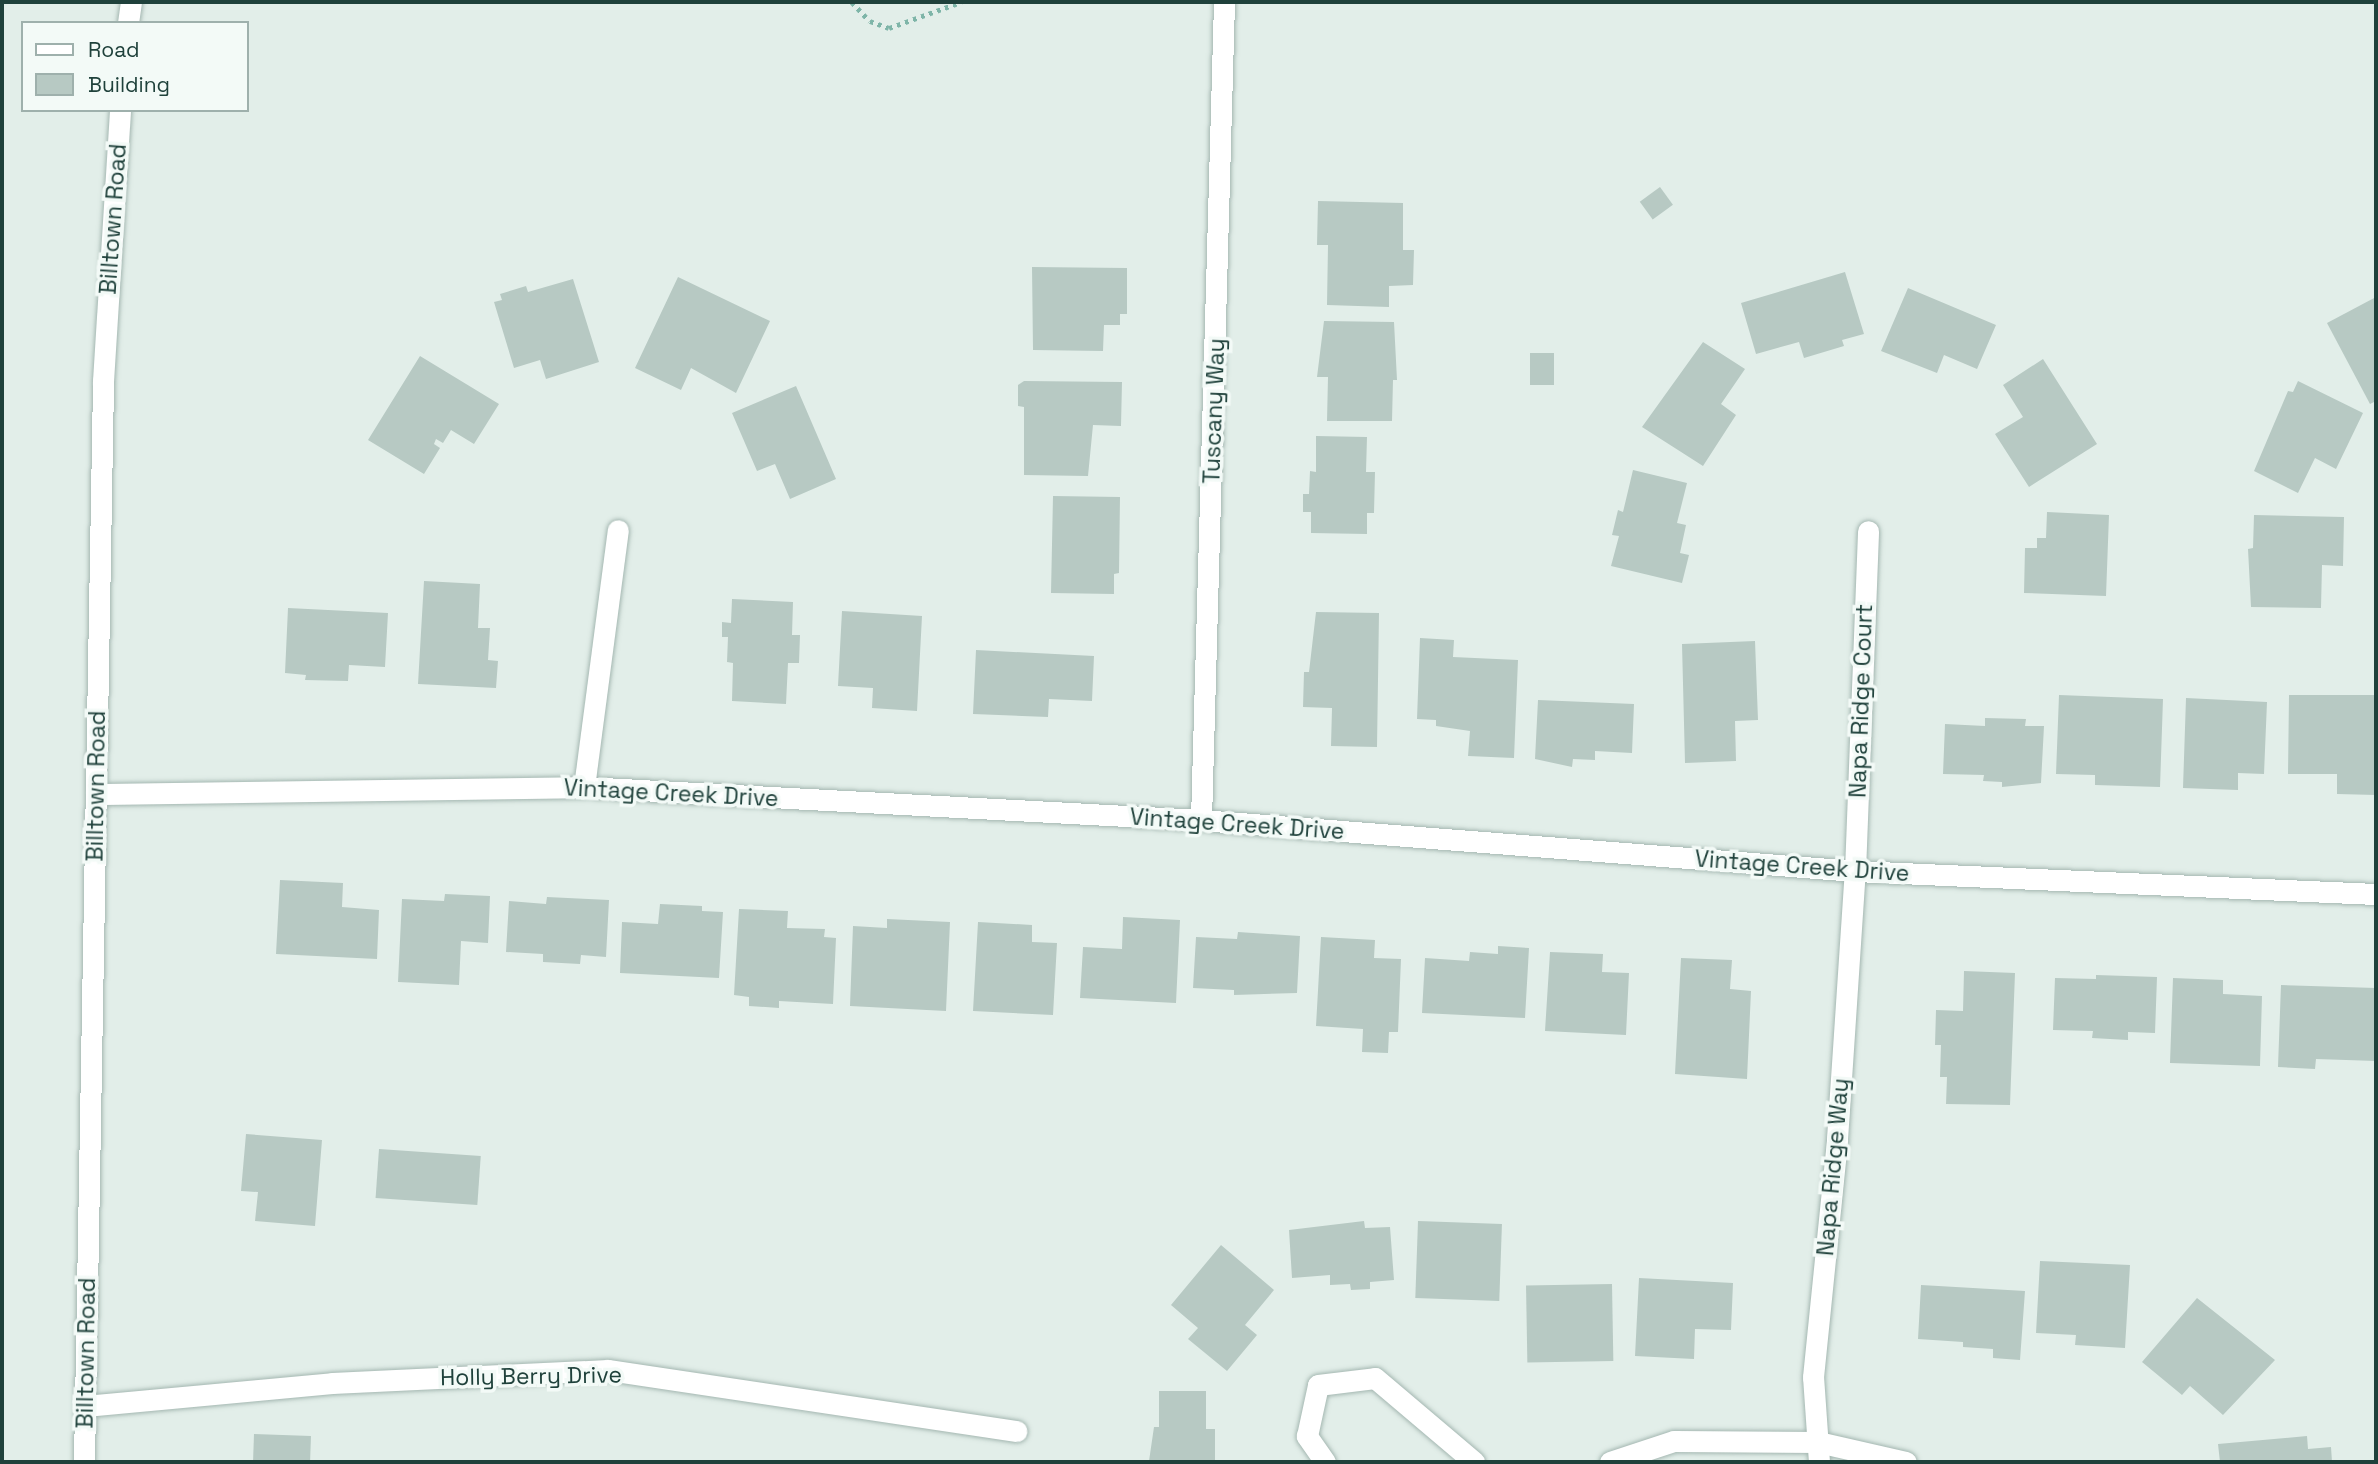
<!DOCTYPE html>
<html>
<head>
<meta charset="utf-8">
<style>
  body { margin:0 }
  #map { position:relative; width:2378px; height:1464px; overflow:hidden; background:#e2eee9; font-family:"Space Grotesk",sans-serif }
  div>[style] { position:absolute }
  .building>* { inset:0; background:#b7c9c3; transform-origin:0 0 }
  .path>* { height:4.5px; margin-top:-2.25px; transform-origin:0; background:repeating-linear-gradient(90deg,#7eb5a8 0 3.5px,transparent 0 8.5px) }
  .roads { filter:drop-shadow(0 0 2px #a4b7b1) drop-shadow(0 0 2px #a4b7b1) }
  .street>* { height:21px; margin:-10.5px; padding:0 10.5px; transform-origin:10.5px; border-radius:10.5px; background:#fff }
  .secondary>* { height:21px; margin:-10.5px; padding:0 10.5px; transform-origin:10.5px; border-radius:10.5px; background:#fff }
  span { translate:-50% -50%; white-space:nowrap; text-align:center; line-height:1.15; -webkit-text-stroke:7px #f3faf7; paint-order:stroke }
  .street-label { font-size:23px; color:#1f413b }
  .frame { position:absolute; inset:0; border:4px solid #1f413b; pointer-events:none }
  .legend { position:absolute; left:21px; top:21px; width:228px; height:91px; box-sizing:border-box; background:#f3faf7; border:2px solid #9eb0ac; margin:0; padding:9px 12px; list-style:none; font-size:21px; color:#1f413b }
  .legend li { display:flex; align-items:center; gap:14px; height:35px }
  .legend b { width:35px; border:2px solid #9eb0ac }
</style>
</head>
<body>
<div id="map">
  <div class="building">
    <div style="left:1660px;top:187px;width:22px;height:25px;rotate:54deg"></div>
    <div style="clip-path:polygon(1318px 201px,1403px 203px,1403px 250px,1414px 250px,1413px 285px,1389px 286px,1389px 307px,1327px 305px,1328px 245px,1317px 245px)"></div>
    <div style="clip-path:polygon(1032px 267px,1127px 268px,1127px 314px,1120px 314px,1120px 325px,1104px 325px,1103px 351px,1033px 350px)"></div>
    <div style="clip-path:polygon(1845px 272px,1864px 334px,1842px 340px,1844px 346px,1804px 358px,1799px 342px,1756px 354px,1741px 303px)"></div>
    <div style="clip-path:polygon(678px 277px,770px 321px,736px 393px,691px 368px,681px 390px,635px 368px)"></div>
    <div style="clip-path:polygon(573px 279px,599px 362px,546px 379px,540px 360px,514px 368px,494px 302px,502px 300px,500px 294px,526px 286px,528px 292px)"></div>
    <div style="clip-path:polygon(1908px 288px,1996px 325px,1977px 369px,1944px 355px,1937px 373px,1881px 351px)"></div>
    <div style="clip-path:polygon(2376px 297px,2376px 401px,2370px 404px,2327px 323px)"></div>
    <div style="clip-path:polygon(1324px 321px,1394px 322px,1397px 380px,1393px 380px,1392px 421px,1327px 421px,1328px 377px,1317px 377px)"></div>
    <div style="clip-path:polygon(1703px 342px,1745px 369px,1721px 404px,1736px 415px,1703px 466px,1642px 427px)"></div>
    <div style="left:1554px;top:353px;width:32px;height:24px;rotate:90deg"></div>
    <div style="clip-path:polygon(420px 356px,499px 404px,474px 444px,451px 430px,443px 443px,436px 439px,434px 444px,440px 448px,424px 474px,368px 440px)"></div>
    <div style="clip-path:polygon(2043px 359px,2097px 444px,2029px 487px,1995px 434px,2023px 417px,2003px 385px)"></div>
    <div style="clip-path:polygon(1024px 381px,1122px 382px,1121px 426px,1093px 425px,1088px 476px,1024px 475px,1024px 407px,1018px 406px,1018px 385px)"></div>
    <div style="clip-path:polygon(2298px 381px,2363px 413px,2336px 469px,2315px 458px,2298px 493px,2254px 471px,2288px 391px,2293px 392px)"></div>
    <div style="clip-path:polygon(796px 386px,836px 479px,790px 499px,775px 464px,757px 471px,732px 413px)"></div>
    <div style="clip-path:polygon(1316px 436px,1367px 437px,1366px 472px,1375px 472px,1374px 513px,1367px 513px,1367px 534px,1311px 533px,1311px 512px,1303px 512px,1303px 494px,1309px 494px,1310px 471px,1316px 472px)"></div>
    <div style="clip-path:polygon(1633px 470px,1687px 483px,1677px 523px,1686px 525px,1680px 553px,1689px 555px,1682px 583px,1611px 566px,1619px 536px,1612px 535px,1618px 510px,1623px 512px)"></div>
    <div style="clip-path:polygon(1053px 496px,1120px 497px,1119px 573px,1114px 574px,1114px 594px,1051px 593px)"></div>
    <div style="clip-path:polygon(2047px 512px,2109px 515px,2106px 596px,2024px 593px,2025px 548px,2037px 548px,2037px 538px,2046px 538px)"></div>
    <div style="clip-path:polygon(2254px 515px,2344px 517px,2343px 566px,2322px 565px,2321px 608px,2251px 607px,2248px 549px,2253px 548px)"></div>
    <div style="clip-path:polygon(424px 581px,480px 584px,478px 628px,490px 628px,488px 660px,498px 661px,496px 688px,418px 684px)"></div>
    <div style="clip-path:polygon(732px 599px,793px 602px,792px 635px,800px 635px,799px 663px,788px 663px,786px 704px,732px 701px,733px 663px,727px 662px,728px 637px,722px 637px,722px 622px,731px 623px)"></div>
    <div style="clip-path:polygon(288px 608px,388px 613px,385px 667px,349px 665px,348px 681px,305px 680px,306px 675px,285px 673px)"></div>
    <div style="clip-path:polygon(842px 611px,922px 616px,917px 711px,872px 708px,873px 688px,838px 686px)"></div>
    <div style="clip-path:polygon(1316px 612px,1379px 613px,1377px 747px,1331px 746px,1332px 708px,1303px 707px,1304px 672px,1309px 672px)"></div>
    <div style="clip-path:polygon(1420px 638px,1454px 640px,1453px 657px,1518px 660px,1514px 758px,1468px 756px,1470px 731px,1436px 726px,1436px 720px,1417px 719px)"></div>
    <div style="clip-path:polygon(1755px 641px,1758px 720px,1735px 721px,1736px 761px,1685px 763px,1682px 644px)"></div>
    <div style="clip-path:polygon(976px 650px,1094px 656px,1092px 701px,1049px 699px,1048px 717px,973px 714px)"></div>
    <div style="clip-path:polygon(2059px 695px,2163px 699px,2160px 787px,2095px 785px,2095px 775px,2056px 774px)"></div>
    <div style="clip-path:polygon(2289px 695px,2376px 695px,2376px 795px,2337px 794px,2337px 774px,2288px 774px)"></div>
    <div style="clip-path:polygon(2186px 698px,2267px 702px,2264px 774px,2238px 773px,2238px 790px,2183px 788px)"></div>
    <div style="clip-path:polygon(1538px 700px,1634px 704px,1632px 753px,1595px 751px,1595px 760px,1573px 759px,1572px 767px,1535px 759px)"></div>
    <div style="clip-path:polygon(1985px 718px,2026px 719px,2025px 726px,2044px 726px,2041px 783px,2002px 787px,2002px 782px,1983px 781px,1984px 775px,1943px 774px,1945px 724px,1985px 726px)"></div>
    <div style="clip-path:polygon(280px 880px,343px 883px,342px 907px,379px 910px,377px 959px,276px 954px)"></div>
    <div style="clip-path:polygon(445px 894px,490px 896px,488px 943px,461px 941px,459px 985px,398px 982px,402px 899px,444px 901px)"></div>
    <div style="clip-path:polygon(547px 897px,609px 900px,606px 957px,581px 955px,580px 964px,543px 962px,543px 954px,506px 952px,509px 901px,546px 904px)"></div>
    <div style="clip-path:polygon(660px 904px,702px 906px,702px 911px,723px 912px,719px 978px,620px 973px,622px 922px,658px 924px)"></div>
    <div style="clip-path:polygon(739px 909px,788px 911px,787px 928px,825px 929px,824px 937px,836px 938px,833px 1004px,779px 1001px,779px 1008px,749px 1006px,749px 997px,734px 995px)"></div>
    <div style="clip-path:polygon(1123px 917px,1180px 920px,1176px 1003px,1080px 998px,1083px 947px,1122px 949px)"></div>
    <div style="clip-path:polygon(887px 919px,950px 922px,946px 1011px,850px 1006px,853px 926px,887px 928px)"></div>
    <div style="clip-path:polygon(978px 922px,1032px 925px,1032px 942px,1057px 943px,1053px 1015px,973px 1011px)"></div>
    <div style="clip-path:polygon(1238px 932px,1300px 936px,1297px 993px,1234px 995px,1234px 990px,1193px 988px,1196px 937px,1237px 939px)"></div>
    <div style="clip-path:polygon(1321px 937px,1375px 940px,1374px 958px,1401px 959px,1398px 1032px,1389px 1032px,1388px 1053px,1362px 1052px,1363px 1029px,1316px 1026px)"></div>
    <div style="clip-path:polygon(1498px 946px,1529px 948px,1525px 1018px,1422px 1013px,1425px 958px,1469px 961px,1470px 952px,1498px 954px)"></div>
    <div style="clip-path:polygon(1550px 952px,1603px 954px,1602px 972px,1629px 973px,1626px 1035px,1545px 1031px)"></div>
    <div style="clip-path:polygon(1681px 958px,1732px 960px,1730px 989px,1751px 991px,1747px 1079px,1675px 1074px)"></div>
    <div style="clip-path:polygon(1964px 971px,2015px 973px,2010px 1105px,1946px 1104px,1947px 1077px,1940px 1077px,1941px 1045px,1935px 1045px,1936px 1010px,1963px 1011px)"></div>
    <div style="clip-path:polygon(2096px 975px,2157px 977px,2155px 1033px,2128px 1032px,2128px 1040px,2092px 1038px,2093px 1031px,2053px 1030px,2055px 978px,2096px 979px)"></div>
    <div style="clip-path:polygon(2173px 978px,2223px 980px,2223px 994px,2262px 996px,2260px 1066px,2170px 1063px)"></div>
    <div style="clip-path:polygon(2281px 985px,2376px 988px,2376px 1061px,2316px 1059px,2315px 1069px,2278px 1067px)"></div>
    <div style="clip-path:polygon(246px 1134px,322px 1140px,315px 1226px,255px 1221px,258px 1192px,241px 1191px)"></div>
    <div style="left:379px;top:1149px;width:102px;height:49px;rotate:4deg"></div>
    <div style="clip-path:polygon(1364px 1221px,1365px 1228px,1390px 1227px,1394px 1280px,1370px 1282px,1370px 1289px,1351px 1290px,1350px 1284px,1330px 1285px,1330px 1275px,1292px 1278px,1289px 1230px)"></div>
    <div style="left:1418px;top:1221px;width:84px;height:77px;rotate:2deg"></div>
    <div style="clip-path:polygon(1221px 1245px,1274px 1290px,1245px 1325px,1257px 1335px,1227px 1371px,1188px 1339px,1198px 1328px,1171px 1305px)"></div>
    <div style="clip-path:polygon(2040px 1261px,2130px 1265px,2125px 1348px,2075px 1345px,2076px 1335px,2036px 1333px)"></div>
    <div style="clip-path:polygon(1639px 1278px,1733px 1283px,1731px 1330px,1695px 1329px,1694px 1359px,1635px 1356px)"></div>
    <div style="left:1612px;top:1284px;width:77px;height:86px;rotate:89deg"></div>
    <div style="clip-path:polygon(1921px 1285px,2025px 1291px,2020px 1360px,1993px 1358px,1993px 1349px,1963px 1347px,1963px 1342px,1918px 1339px)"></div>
    <div style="clip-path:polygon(2197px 1298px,2275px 1360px,2223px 1415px,2190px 1386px,2182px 1395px,2142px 1362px)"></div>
    <div style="clip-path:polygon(1159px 1391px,1206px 1391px,1206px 1429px,1215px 1429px,1215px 1462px,1149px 1461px,1154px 1427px,1159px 1427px)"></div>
    <div style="left:254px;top:1434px;width:57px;height:28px;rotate:2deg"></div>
    <div style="clip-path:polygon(2307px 1436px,2308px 1449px,2331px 1447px,2332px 1462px,2220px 1462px,2218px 1444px)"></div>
  </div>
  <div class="path">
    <div style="left:852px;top:2px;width:26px;rotate:47deg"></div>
    <div style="left:870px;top:21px;width:20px;rotate:20deg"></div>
    <div style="left:889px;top:28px;width:77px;rotate:-19.9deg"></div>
  </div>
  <div class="roads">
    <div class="street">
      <div style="left:584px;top:787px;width:259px;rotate:-82.5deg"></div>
      <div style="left:96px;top:794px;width:488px;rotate:-0.8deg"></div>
      <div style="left:584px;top:787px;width:618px;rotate:3.06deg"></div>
      <div style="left:1201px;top:820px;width:656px;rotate:4.46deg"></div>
      <div style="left:1855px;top:871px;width:522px;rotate:2.53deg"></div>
      <div style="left:1201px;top:820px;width:818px;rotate:-88.39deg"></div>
      <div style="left:85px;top:1406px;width:248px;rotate:-5.3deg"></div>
      <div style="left:332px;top:1383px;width:276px;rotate:-2.7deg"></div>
      <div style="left:608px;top:1370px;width:413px;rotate:8.5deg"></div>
      <div style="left:1325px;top:1462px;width:32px;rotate:-125deg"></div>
      <div style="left:1307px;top:1436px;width:52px;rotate:-77.8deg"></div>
      <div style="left:1318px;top:1385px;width:57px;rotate:-7deg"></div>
      <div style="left:1375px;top:1378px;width:130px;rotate:40.3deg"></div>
      <div style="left:1610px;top:1462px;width:67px;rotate:-18.2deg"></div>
      <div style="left:1674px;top:1441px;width:144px;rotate:0.4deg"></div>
      <div style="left:1818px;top:1442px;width:90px;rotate:12.8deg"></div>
      <div style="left:1819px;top:1462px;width:85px;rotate:-94deg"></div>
      <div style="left:1813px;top:1377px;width:239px;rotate:-84.2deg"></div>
      <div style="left:1837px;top:1139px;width:269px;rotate:-86.2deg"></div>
      <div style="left:1855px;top:871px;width:340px;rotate:-87.8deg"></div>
    </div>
    <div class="secondary">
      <div style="left:128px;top:23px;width:21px;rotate:-82deg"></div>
      <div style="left:84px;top:1462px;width:1081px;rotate:-88.99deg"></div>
      <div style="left:103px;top:381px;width:272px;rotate:-86.4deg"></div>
    </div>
  </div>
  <div class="street-label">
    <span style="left:113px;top:219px;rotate:-86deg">Billtown Road</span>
    <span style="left:1214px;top:411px;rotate:-88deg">Tuscany Way</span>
    <span style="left:1861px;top:701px;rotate:-88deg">Napa Ridge Court</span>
    <span style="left:96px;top:786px;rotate:-89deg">Billtown Road</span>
    <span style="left:671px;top:793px;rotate:3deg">Vintage Creek Drive</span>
    <span style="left:1237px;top:824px;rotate:4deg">Vintage Creek Drive</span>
    <span style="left:1802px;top:866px;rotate:4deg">Vintage Creek Drive</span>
    <span style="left:1833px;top:1167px;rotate:-85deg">Napa Ridge Way</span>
    <span style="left:86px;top:1353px;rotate:-89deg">Billtown Road</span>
    <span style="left:531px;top:1376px;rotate:-1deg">Holly Berry Drive</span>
  </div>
  <div class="frame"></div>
  <ul class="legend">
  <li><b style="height:9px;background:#fff"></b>Road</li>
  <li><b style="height:19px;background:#b7c9c3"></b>Building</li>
  </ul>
</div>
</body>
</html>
